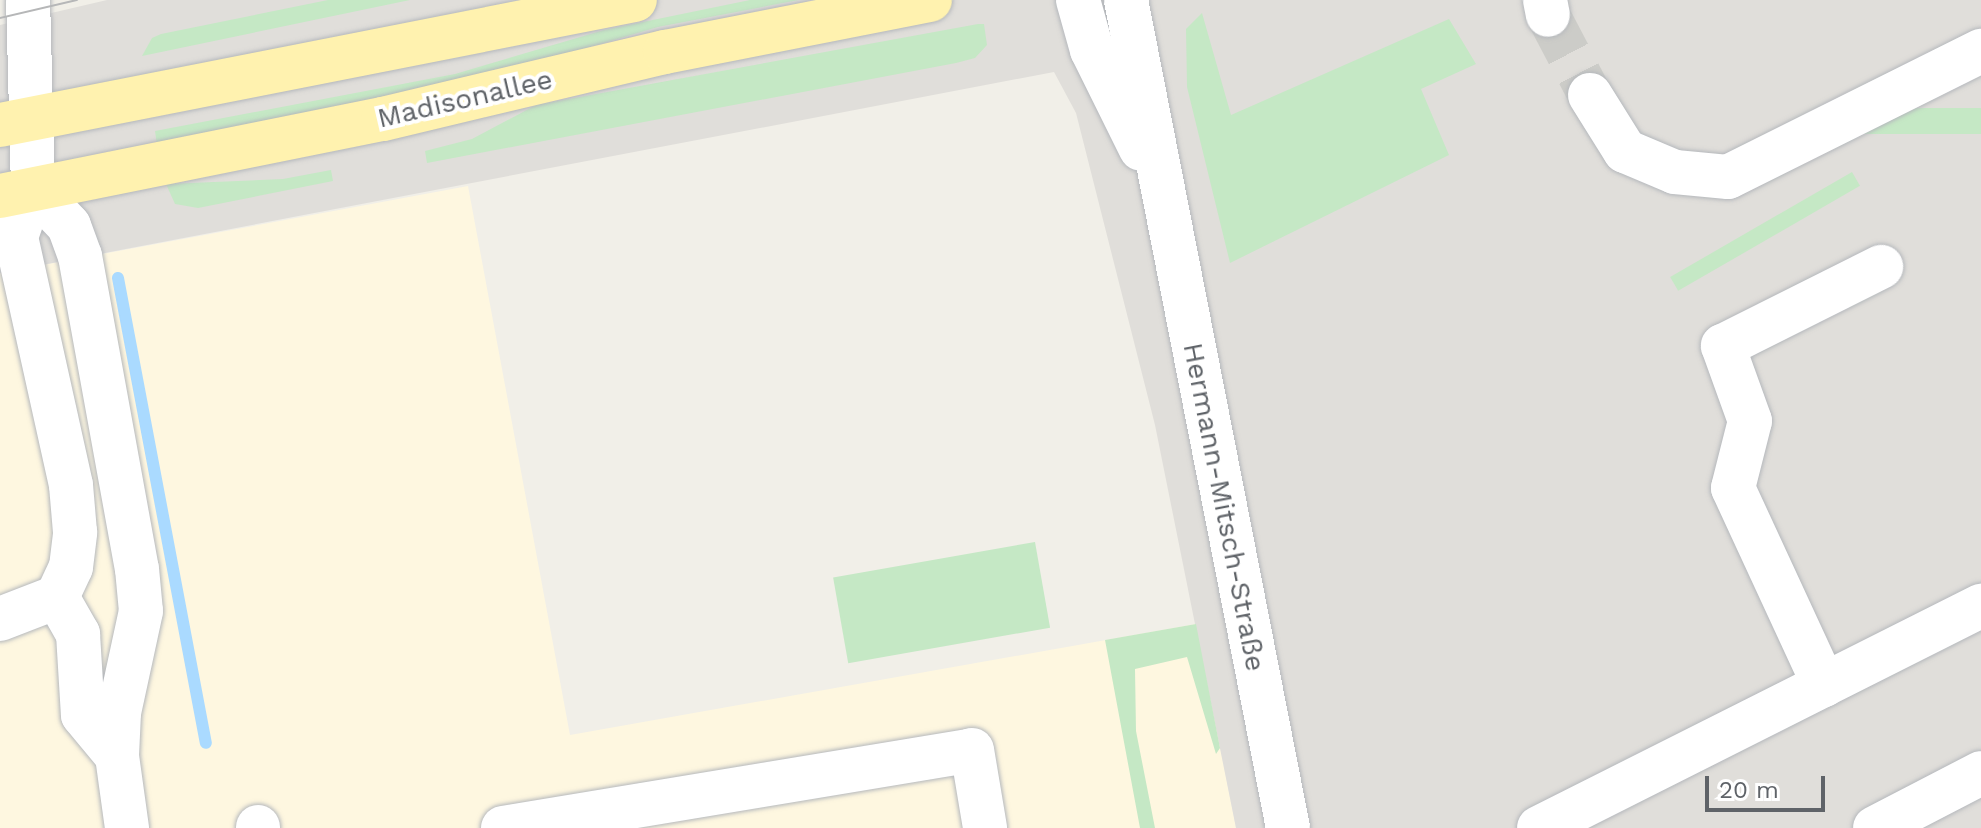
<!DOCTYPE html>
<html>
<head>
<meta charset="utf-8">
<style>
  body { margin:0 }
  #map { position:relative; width:1981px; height:828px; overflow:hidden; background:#f1efe8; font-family:"Work Sans",sans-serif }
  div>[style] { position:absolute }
  .commercial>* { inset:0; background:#fef7e0 }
  .industrial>* { inset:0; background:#e0deda }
  .green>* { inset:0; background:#c5e8c5; transform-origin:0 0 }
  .stream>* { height:12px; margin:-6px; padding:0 6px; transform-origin:6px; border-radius:6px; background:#aadaff }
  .minor-tunnel>* { height:44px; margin-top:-22px; transform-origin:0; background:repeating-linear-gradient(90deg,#ccccc8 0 44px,transparent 0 66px) }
  .roads { filter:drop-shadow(0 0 2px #b5b8bc) drop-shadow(0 0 2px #b5b8bc) }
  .minor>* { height:44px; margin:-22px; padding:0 22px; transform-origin:22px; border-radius:22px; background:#fff }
  .major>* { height:44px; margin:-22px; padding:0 22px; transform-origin:22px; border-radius:22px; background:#fff2af }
  .tram>* { height:2px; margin:-1px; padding:0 1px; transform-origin:1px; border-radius:1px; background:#b6b7b8 }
  span { translate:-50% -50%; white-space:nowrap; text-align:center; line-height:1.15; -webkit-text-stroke:8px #fff; paint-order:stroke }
  .street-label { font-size:28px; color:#5f6368 }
  .scale { position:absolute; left:1705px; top:776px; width:120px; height:36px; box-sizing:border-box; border:4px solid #5f6368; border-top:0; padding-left:10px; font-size:24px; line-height:28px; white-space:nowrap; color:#5f6368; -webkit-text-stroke:6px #fff; paint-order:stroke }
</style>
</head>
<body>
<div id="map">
  <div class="commercial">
    <div style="clip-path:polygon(468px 186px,570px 735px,1196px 624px,1236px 828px,0 828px,0 273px)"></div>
  </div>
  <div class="industrial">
    <div style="clip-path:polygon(107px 0,1981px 0,1981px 828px,1236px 828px,1155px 425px,1076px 113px,1054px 72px,0 273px,0 25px)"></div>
  </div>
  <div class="green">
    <div style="clip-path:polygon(328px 0,410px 0,142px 56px,152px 38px,161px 34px)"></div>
    <div style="clip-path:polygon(750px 0,799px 0,658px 27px,499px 74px,157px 145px,155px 131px,455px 74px,604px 30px)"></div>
    <div style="clip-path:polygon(1202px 13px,1231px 115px,1449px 19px,1476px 64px,1421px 89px,1449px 155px,1230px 263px,1187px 87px,1186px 29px)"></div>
    <div style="clip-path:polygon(978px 24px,984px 24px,987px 45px,975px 58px,956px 63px,427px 163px,425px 151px,472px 139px,536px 105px)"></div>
    <div style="left:1981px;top:108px;width:26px;height:125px;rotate:90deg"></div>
    <div style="clip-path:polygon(331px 170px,333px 181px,198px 208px,175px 204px,166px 184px,283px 179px)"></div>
    <div style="left:1852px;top:172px;width:16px;height:210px;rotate:60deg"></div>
    <div style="left:1035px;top:542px;width:87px;height:205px;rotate:80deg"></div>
    <div style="clip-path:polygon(1196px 624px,1220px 748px,1216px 754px,1187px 657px,1135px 669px,1136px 731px,1155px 828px,1140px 828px,1105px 640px)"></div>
  </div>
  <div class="stream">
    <div style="left:118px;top:278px;width:473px;rotate:79.3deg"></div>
  </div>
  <div class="minor-tunnel">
    <div style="left:1548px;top:15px;width:90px;rotate:62.3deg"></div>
  </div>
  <div class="roads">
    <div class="minor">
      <div style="left:1078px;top:0;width:52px;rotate:74.4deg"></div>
      <div style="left:1092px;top:50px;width:110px;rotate:63.7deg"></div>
      <div style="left:1126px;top:0;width:844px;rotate:78.93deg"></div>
      <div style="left:1545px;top:0;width:15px;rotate:79deg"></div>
      <div style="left:1590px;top:95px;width:66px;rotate:58deg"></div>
      <div style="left:1625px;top:151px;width:54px;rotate:22.8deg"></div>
      <div style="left:1675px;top:172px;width:53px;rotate:5.4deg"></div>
      <div style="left:1728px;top:177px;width:283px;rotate:-26.5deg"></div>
      <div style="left:33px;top:188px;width:52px;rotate:46.5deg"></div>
      <div style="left:69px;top:226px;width:32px;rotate:70deg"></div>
      <div style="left:80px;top:256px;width:318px;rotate:79.7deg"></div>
      <div style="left:137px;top:569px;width:42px;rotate:84.6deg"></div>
      <div style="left:141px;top:611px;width:104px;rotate:102.2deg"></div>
      <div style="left:119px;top:713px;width:43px;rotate:92.7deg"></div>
      <div style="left:117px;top:756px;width:73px;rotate:82.1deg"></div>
      <div style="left:57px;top:597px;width:43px;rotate:60.4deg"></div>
      <div style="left:78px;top:634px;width:81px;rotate:86.5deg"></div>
      <div style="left:83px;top:715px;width:53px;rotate:50.3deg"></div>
      <div style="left:0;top:619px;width:61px;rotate:-21.1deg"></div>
      <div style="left:57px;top:597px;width:33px;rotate:-65deg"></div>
      <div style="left:71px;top:567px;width:35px;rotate:-83deg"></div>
      <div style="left:75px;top:532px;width:47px;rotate:-94.9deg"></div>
      <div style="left:71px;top:485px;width:254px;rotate:-102.5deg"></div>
      <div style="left:16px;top:237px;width:52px;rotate:-70.9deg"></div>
      <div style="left:33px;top:188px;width:188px;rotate:-91.5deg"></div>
      <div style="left:1824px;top:685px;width:217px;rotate:-114.8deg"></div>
      <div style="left:1733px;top:488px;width:69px;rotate:-75.8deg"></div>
      <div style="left:1750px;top:421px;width:80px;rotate:-109.8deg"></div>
      <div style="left:1723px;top:346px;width:177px;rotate:-26.6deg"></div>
      <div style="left:258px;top:827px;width:1px;rotate:90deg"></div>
      <div style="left:503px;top:828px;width:475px;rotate:-9.4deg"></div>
      <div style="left:972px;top:750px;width:79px;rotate:80.5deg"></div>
      <div style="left:1539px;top:828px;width:495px;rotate:-26.7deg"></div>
      <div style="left:1875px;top:828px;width:119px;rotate:-27.4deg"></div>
    </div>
    <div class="major">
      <div style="left:0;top:125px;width:647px;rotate:-11.14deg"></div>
      <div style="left:0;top:196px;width:391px;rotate:-11.4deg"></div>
      <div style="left:383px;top:119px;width:290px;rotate:-13.4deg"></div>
      <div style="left:665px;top:52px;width:270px;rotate:-11.1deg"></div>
    </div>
  </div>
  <div class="tram">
    <div style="left:0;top:18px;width:79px;rotate:-13.2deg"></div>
  </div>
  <div class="street-label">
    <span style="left:465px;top:99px;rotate:-13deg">Madisonallee</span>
    <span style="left:1224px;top:507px;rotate:79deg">Hermann-Mitsch-Straße</span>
  </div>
  <div class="scale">20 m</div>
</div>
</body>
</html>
